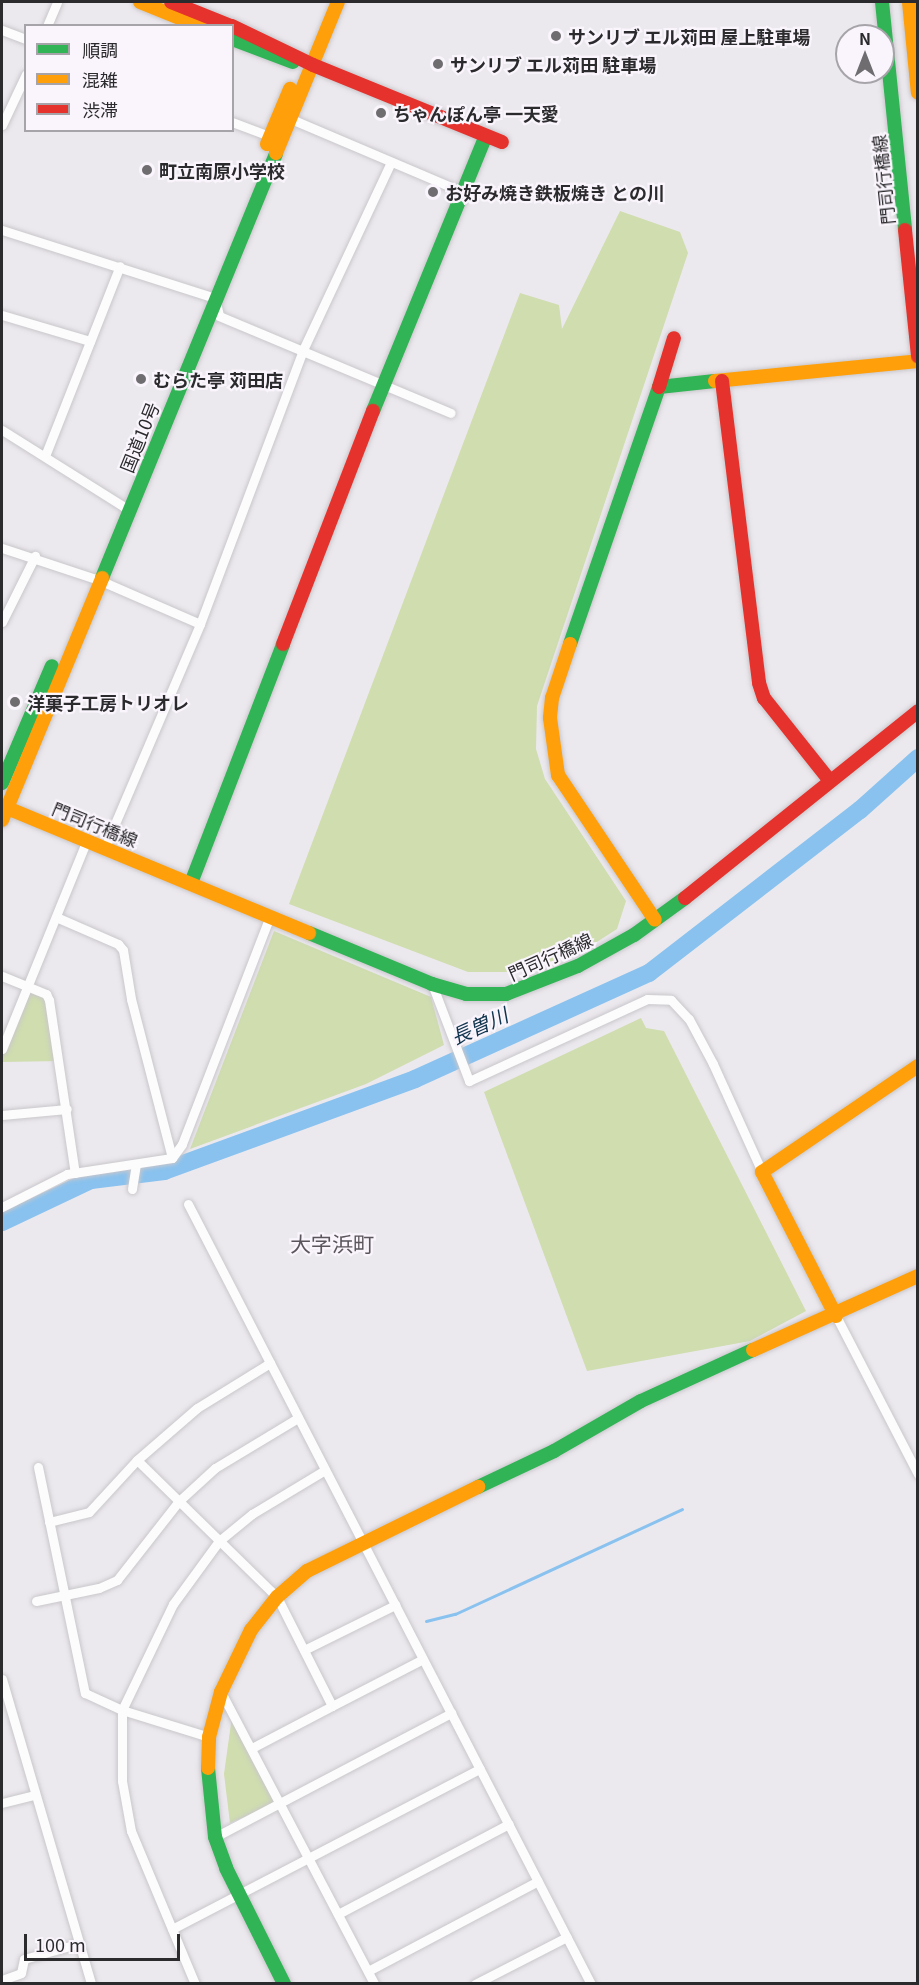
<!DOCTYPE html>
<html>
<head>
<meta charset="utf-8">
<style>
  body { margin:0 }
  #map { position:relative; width:919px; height:1985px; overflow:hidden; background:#ece9ee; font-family:Georgia,"Noto Sans JP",serif }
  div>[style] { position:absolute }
  .green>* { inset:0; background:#cfddaf }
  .stream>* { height:3px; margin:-1.5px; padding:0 1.5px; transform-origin:1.5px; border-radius:1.5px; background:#89c2ef }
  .river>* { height:18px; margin:-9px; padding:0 9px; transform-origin:9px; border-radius:9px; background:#89c2ef }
  .roads { filter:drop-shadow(0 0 2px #c9c7cb) drop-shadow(0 0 2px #c9c7cb) }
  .street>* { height:9px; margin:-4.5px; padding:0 4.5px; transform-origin:4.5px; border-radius:4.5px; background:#fcfcfc }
  .fast>* { height:14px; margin:-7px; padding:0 7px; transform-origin:7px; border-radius:7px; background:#30b455 }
  .slow>* { height:14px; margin:-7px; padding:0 7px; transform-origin:7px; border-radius:7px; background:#ff9f0a }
  .jam>* { height:14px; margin:-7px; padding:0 7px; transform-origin:7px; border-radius:7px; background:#e5322d }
  .dots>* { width:16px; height:16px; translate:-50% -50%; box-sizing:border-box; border:3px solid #faf5fd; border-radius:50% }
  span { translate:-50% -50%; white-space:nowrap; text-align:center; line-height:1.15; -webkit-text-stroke:4.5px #faf5fd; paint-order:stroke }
  .poi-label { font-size:18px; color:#2b2a2c; font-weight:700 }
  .left { translate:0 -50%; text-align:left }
  .street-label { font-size:18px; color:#2b2a2c }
  .water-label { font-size:20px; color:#10344d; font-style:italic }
  .quarter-label { font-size:21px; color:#59555b }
  .frame { position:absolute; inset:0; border:3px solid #2b2a2c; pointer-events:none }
  .legend { position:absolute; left:24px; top:24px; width:210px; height:108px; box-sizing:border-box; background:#faf5fd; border:2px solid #a7a4a9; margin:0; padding:8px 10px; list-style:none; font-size:18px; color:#2b2a2c }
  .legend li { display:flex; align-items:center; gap:12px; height:30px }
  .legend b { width:30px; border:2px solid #a7a4a9 }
  .north { position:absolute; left:835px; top:24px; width:60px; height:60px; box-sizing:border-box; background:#faf5fd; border:2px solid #a7a4a9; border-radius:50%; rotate:0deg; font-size:16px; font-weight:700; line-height:24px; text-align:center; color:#2b2a2c }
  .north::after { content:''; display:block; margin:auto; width:21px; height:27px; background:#6f6d70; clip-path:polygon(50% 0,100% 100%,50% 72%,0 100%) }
  .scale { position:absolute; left:24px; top:1934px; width:156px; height:27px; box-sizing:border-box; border:3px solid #2b2a2c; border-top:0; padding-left:8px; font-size:18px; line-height:21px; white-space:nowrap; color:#2b2a2c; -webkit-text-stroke:4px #faf5fd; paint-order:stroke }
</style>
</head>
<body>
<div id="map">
  <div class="green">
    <div style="clip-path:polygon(620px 211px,680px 232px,688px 253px,537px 706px,536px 749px,545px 779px,626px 901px,617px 929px,589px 947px,551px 963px,510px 972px,468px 972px,289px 904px,520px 293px,559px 305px,562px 329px)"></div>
    <div style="clip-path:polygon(274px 931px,431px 997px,444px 1045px,366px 1084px,190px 1149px)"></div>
    <div style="clip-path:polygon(27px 988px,46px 994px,61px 1061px,2px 1062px,2px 1049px)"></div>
    <div style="clip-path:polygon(641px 1018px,646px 1028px,664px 1031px,806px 1311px,750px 1341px,587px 1371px,484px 1092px)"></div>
    <div style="clip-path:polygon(233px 1709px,283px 1800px,230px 1823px,224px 1774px)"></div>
  </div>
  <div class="stream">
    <div style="left:426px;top:1621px;width:30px;rotate:-14deg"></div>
    <div style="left:455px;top:1614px;width:250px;rotate:-24.8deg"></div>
  </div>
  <div class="river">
    <div style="left:2px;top:1222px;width:98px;rotate:-25.3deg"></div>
    <div style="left:91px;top:1180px;width:74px;rotate:-7deg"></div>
    <div style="left:164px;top:1171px;width:267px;rotate:-20.1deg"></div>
    <div style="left:415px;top:1079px;width:257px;rotate:-24.4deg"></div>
    <div style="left:649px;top:973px;width:267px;rotate:-37.7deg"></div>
    <div style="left:860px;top:810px;width:78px;rotate:-41.9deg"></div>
  </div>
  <div class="roads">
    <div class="street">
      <div style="left:47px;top:26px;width:26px;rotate:-67deg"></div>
      <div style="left:2px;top:30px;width:26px;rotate:21deg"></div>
      <div style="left:291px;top:119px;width:187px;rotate:23deg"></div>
      <div style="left:232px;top:122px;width:43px;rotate:20.6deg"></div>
      <div style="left:2px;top:125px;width:56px;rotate:-64.8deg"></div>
      <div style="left:2px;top:230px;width:224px;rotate:17.7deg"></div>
      <div style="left:215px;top:298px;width:18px;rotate:77deg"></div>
      <div style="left:219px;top:316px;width:251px;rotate:22.7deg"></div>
      <div style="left:2px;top:315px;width:92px;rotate:16.5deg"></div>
      <div style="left:2px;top:430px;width:150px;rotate:32.2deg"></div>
      <div style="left:45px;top:456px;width:204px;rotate:-68.5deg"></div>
      <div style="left:2px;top:548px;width:102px;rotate:18.3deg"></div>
      <div style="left:99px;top:580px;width:110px;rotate:23.5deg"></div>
      <div style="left:2px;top:622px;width:74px;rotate:-63.4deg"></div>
      <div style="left:105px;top:847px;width:242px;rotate:-66.9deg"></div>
      <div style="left:200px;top:624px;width:290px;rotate:-69.4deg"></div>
      <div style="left:302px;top:352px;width:210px;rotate:-64.9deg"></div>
      <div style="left:56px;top:917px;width:68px;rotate:23.5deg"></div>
      <div style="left:118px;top:944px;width:8px;rotate:50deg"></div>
      <div style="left:123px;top:950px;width:50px;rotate:80.7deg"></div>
      <div style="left:131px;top:999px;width:164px;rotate:75.5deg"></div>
      <div style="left:2px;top:976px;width:48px;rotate:22.2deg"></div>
      <div style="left:46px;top:994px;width:7px;rotate:63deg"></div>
      <div style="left:49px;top:1000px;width:175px;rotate:81.5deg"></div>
      <div style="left:432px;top:984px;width:104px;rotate:69.1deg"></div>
      <div style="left:469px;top:1081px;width:196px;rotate:-24.7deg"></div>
      <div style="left:647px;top:999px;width:24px;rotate:2deg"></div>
      <div style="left:671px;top:1000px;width:26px;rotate:47deg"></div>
      <div style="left:689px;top:1019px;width:51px;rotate:61.9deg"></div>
      <div style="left:713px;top:1064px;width:119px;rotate:65.6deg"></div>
      <div style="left:2px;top:1049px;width:226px;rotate:-67.9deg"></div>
      <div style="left:2px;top:1115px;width:65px;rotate:-5.3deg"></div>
      <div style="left:132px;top:1189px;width:24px;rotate:-81deg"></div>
      <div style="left:188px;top:1204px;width:878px;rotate:62.68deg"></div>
      <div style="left:2px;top:1207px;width:73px;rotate:-26.9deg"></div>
      <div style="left:67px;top:1174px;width:106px;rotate:-8.7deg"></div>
      <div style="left:172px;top:1158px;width:17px;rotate:-54deg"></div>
      <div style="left:182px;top:1144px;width:244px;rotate:-68.9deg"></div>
      <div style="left:836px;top:1316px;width:178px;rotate:62.6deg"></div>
      <div style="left:137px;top:1460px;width:196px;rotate:44.4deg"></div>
      <div style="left:277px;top:1597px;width:122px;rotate:63.2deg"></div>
      <div style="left:332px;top:1706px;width:90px;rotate:152.3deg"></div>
      <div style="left:38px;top:1467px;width:231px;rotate:78.3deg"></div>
      <div style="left:85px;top:1693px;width:41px;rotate:24.7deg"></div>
      <div style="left:122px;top:1710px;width:91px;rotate:17.2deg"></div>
      <div style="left:49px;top:1522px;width:41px;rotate:-14deg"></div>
      <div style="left:89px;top:1512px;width:71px;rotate:-47.3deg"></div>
      <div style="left:137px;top:1460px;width:79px;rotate:-40.9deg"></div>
      <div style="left:197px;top:1408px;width:86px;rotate:-31.7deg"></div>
      <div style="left:36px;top:1601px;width:64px;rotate:-11.7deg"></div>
      <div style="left:99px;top:1588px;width:20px;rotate:-24deg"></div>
      <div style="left:117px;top:1580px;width:100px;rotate:-51.9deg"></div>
      <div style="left:179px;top:1501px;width:49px;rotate:-42.5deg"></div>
      <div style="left:215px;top:1468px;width:97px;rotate:-31.1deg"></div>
      <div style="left:304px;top:1650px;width:102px;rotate:-26.3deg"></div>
      <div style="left:2px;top:1679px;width:318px;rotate:73.7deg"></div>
      <div style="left:221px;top:1692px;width:330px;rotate:62.3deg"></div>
      <div style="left:332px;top:1706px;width:102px;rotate:-27.3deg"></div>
      <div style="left:2px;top:1803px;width:32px;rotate:-14deg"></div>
      <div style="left:215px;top:1837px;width:267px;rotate:-27.7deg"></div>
      <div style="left:338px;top:1914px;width:193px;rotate:-27.8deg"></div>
      <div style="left:172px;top:1929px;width:347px;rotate:-27.5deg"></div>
      <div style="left:368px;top:1971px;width:192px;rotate:-27.9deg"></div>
      <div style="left:2px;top:1980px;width:20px;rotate:-20deg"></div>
      <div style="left:21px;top:1973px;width:14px;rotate:-78deg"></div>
      <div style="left:24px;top:1959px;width:55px;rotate:-15.8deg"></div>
      <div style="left:195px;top:1984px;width:166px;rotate:-112.7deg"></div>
      <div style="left:131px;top:1831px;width:51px;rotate:-100.2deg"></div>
      <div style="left:122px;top:1781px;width:71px;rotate:-90deg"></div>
      <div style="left:122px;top:1710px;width:118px;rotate:-64.3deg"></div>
      <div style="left:173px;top:1604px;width:78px;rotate:-53.9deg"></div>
      <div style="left:219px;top:1541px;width:43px;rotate:-39.3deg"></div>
      <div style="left:252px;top:1514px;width:85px;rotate:-31.1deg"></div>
      <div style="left:475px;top:1984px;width:103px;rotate:-27.1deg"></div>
    </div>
    <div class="fast">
      <div style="left:882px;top:2px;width:229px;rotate:84.2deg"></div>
      <div style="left:232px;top:39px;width:65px;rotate:20.7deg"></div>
      <div style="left:373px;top:411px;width:297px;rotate:-67.7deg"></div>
      <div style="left:102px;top:578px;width:459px;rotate:-67.7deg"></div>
      <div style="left:570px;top:644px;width:272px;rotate:-70.9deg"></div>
      <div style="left:659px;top:387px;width:56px;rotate:-6.1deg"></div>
      <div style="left:2px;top:783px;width:127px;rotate:-66.9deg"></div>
      <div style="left:191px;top:883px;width:256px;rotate:-68.9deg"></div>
      <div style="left:309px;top:933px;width:133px;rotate:22.5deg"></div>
      <div style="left:432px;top:984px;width:35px;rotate:16deg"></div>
      <div style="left:466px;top:994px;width:40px"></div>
      <div style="left:506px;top:994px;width:77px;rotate:-21.3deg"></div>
      <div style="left:578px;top:966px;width:64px;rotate:-29deg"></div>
      <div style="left:634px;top:935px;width:63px;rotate:-36deg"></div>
      <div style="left:478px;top:1487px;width:84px;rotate:-25.3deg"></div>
      <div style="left:554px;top:1451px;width:100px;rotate:-29.9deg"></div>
      <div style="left:641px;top:1401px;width:123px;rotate:-24.5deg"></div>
      <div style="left:208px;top:1768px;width:69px;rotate:84.2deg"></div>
      <div style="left:215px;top:1837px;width:33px;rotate:70deg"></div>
      <div style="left:226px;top:1868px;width:130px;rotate:63.4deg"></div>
    </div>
    <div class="slow">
      <div style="left:140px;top:2px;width:64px;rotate:22.1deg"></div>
      <div style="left:909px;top:2px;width:91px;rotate:84.4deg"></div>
      <div style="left:267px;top:144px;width:60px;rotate:-67.3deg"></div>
      <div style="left:276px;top:153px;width:163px;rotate:-67.7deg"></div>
      <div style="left:715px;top:381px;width:204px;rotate:-5.6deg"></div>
      <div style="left:570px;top:644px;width:57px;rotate:108.4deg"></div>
      <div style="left:552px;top:698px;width:20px;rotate:96deg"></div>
      <div style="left:550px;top:718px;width:58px;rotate:82deg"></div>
      <div style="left:558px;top:775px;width:174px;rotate:56.2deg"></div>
      <div style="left:7px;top:808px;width:327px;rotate:22.5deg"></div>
      <div style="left:2px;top:820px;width:262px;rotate:-67.5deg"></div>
      <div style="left:836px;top:1316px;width:162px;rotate:-117.2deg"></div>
      <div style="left:762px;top:1172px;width:189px;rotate:-34.2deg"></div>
      <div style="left:753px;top:1350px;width:181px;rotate:-24.2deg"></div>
      <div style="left:208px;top:1768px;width:31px;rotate:-88deg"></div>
      <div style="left:209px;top:1737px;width:47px;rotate:-75.1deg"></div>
      <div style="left:221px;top:1692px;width:69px;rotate:-64.2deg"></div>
      <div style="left:251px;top:1630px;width:42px;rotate:-51.8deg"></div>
      <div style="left:277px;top:1597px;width:40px;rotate:-41deg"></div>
      <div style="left:307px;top:1571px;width:191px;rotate:-26.2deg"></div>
    </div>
    <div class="jam">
      <div style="left:171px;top:2px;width:65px;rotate:21.8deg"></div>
      <div style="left:232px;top:26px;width:90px;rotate:25.7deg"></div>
      <div style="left:313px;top:65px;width:204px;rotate:22.2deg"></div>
      <div style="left:905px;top:230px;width:127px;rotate:84.1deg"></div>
      <div style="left:722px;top:381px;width:304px;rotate:83deg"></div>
      <div style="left:759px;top:683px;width:16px;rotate:72deg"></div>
      <div style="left:764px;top:698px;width:106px;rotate:51.5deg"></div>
      <div style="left:659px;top:387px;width:51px;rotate:-73deg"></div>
      <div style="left:283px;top:644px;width:250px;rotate:-68.9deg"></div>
      <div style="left:685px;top:898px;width:299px;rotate:-38.7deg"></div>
    </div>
  </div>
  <div class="dots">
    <div style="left:556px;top:36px;background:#6f6d70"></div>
    <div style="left:438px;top:64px;background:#6f6d70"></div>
    <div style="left:381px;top:113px;background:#6f6d70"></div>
    <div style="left:147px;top:170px;background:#6f6d70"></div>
    <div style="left:433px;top:192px;background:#6f6d70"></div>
    <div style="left:141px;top:379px;background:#6f6d70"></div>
    <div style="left:15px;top:702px;background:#6f6d70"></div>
  </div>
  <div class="poi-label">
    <span class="left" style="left:568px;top:36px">サンリブ エル苅田 屋上駐車場</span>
    <span class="left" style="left:450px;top:64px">サンリブ エル苅田 駐車場</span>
    <span class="left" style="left:393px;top:113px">ちゃんぽん亭 一天愛</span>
    <span class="left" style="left:159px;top:170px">町立南原小学校</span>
    <span class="left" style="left:445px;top:192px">お好み焼き鉄板焼き との川</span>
    <span class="left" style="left:153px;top:379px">むらた亭 苅田店</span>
    <span class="left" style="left:27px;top:702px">洋菓子工房トリオレ</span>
  </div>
  <div class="street-label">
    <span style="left:883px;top:180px;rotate:-96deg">門司行橋線</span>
    <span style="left:139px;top:437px;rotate:-68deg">国道10号</span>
    <span style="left:95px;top:824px;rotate:22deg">門司行橋線</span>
    <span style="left:550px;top:956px;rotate:-24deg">門司行橋線</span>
  </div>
  <div class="water-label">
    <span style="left:479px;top:1025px;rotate:-24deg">長曽川</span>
  </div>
  <div class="quarter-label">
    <span style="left:332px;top:1243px">大字浜町</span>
  </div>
  <div class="frame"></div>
  <ul class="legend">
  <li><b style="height:8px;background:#30b455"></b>順調</li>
  <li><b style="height:8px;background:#ff9f0a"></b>混雑</li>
  <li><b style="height:8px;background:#e5322d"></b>渋滞</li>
  </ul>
  <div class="north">N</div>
  <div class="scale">100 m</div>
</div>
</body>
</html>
